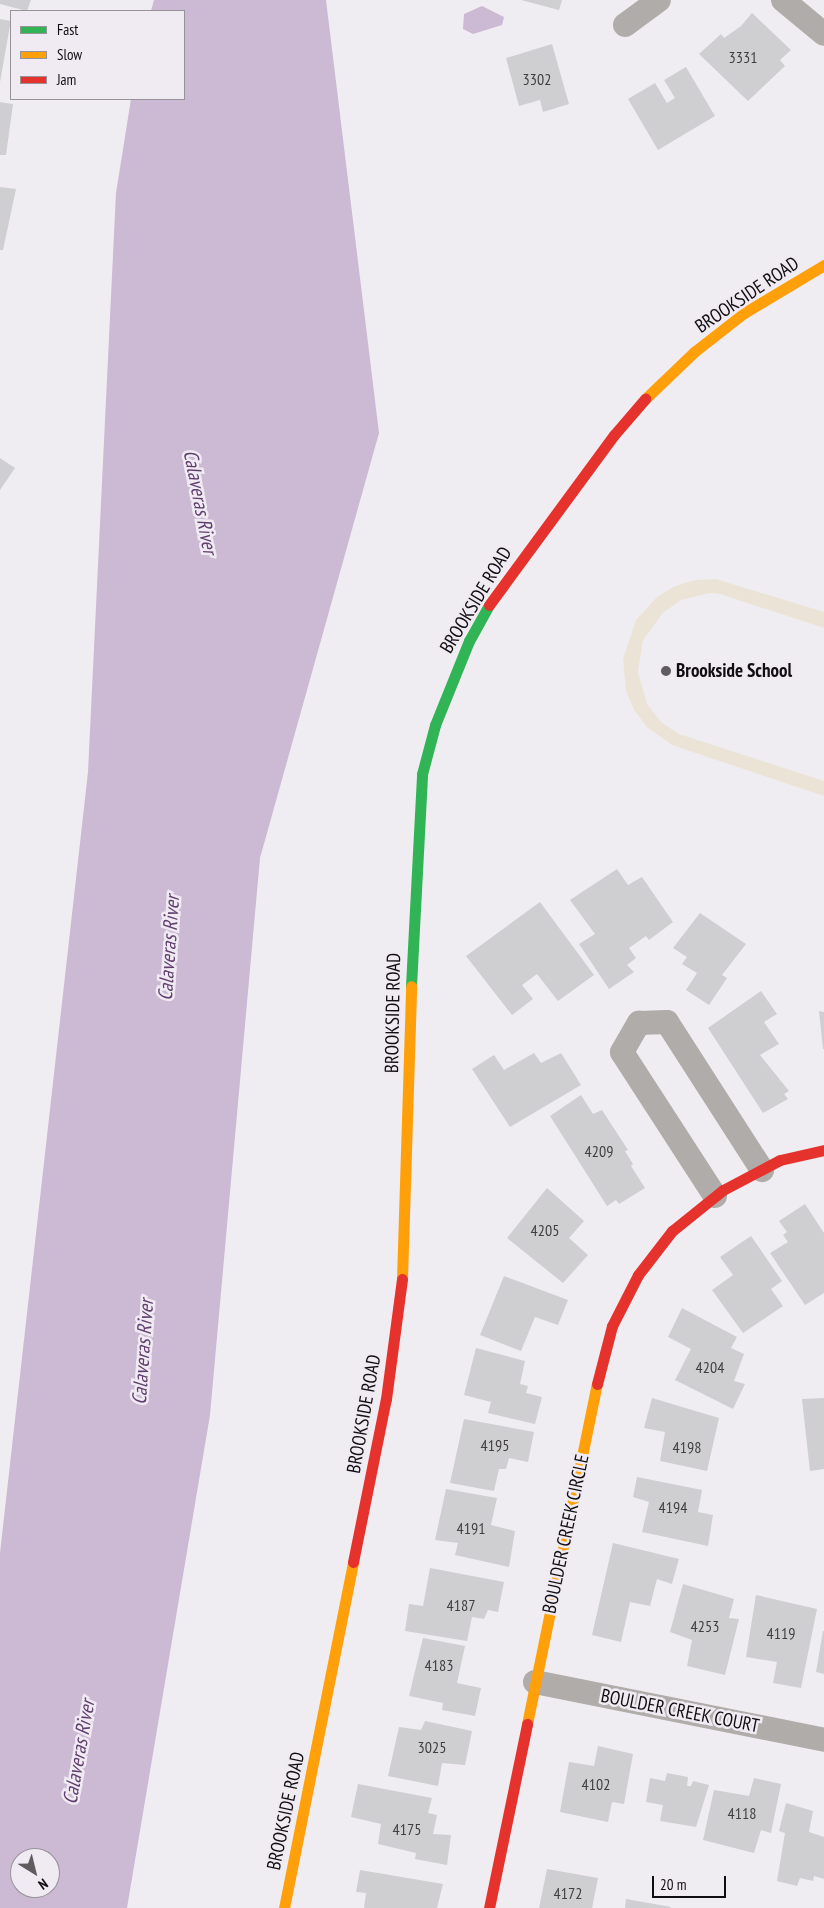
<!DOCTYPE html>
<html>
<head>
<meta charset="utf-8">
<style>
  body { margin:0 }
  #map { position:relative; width:824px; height:1908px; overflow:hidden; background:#efedf1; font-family:"PT Sans Narrow",sans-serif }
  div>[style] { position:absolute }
  .green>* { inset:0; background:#ebe4d6 }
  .water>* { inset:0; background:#ccb9d4 }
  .building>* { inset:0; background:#cfced1; transform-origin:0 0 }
  .street>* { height:24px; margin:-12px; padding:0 12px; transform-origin:12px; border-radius:12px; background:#afacaa }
  .fast>* { height:11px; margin:-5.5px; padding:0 5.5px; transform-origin:5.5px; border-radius:5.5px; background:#30b455 }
  .slow>* { height:11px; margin:-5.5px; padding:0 5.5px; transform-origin:5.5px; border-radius:5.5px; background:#ff9f0a }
  .jam>* { height:11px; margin:-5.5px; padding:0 5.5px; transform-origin:5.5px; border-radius:5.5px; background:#e5322d }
  .dots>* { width:14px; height:14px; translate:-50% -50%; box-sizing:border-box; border:2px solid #f0ebf3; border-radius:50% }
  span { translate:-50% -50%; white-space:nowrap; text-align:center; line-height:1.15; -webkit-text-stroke:5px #f0ebf3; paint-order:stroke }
  .number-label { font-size:16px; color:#403e41 }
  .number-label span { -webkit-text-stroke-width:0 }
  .street-label { font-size:19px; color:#100e11 }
  .poi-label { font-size:19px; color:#100e11; font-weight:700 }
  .left { translate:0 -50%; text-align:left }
  .water-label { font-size:20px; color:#613e6f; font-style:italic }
  .legend { position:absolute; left:10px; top:10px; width:175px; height:90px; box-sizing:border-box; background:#f0ebf3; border:1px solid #969399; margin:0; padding:6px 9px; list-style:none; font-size:15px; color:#100e11 }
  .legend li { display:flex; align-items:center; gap:10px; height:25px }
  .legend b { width:25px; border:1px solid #969399 }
  .north { position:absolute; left:10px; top:1848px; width:50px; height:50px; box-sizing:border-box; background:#f0ebf3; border:1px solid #969399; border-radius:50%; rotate:144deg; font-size:14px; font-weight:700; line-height:20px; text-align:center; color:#100e11 }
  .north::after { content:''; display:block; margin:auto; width:18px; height:22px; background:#5e5c5f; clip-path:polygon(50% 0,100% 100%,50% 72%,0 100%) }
  .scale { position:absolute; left:652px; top:1876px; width:74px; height:22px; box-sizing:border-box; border:2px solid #100e11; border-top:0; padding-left:6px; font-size:15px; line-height:18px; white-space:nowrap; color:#100e11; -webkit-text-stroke:4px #f0ebf3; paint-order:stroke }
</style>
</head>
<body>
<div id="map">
  <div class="green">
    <div style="clip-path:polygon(716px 579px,824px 612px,824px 628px,720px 594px,710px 593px,681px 600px,663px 613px,643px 640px,638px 672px,647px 704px,661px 722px,679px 734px,824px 781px,824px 796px,672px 745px,647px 727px,634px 710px,626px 691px,623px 659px,636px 620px,657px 597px,675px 586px,695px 580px)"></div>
  </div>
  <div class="water">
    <div style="clip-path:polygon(evenodd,154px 0,326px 0,379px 433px,260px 858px,210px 1415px,127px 1908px,0 1908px,0 1553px,88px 772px,116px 193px,131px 99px,184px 99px,184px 11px,151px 11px,154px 0,20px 1858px,50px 1858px,50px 1888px,20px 1888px,20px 1858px)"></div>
    <div style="clip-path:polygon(482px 6px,504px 17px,502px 25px,473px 34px,463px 29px,464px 14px)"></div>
  </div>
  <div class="building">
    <div style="clip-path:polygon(0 0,31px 0,27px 11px,0 4px)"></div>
    <div style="clip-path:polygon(521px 0,562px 0,559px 10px)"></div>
    <div style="clip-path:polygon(752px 13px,791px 50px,780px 60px,785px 66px,748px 101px,699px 54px,721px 34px,724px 38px,741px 26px)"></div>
    <div style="left:0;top:19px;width:11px;height:68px;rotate:10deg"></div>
    <div style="clip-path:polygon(552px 44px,569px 104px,543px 112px,540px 100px,519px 106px,506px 58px)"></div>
    <div style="clip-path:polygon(686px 67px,715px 116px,658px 150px,628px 99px,655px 83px,667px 103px,675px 98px,664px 80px)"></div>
    <div style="clip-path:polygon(0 102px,13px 104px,6px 155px,0 155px)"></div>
    <div style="clip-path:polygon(0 187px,16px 189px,3px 250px,0 250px)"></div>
    <div style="clip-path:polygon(0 458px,15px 468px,0 490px)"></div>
    <div style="clip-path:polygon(617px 869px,628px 885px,642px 877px,673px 922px,649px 940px,646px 936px,629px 948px,636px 958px,627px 965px,634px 972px,609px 989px,579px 944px,595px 934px,570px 900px)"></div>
    <div style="clip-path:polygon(540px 902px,594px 975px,558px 1001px,537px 974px,522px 985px,533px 999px,512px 1015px,466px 956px)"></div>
    <div style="clip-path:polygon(700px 913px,746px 944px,722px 975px,727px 978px,709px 1005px,686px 990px,697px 973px,682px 964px,687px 957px,673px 948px)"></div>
    <div style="clip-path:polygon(761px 991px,777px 1014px,764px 1022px,779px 1044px,760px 1055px,789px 1091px,784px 1094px,788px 1099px,763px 1113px,708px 1028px)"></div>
    <div style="clip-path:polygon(819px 1011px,824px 1012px,824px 1049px,823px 1049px)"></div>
    <div style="clip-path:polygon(534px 1053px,541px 1063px,561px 1053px,581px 1085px,510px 1127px,472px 1069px,494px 1055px,504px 1070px)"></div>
    <div style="clip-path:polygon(581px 1095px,593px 1114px,602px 1110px,628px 1150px,625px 1151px,633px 1164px,631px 1166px,645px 1188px,619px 1204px,616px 1200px,607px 1206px,550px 1116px)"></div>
    <div style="clip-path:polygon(547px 1188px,584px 1221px,569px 1238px,588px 1255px,563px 1283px,507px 1238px)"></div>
    <div style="clip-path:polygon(805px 1204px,824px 1233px,824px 1293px,805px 1305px,770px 1253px,788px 1242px,783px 1235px,787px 1232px,779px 1221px)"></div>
    <div style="clip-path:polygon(751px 1236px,782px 1281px,771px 1289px,783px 1306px,743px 1333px,712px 1290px,733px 1275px,720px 1257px)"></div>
    <div style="clip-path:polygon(504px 1276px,568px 1300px,558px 1325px,535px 1317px,521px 1351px,480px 1335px)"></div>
    <div style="clip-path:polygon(682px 1308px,737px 1337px,731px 1348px,744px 1354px,734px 1381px,745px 1384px,733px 1409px,675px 1380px,691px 1349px,668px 1337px)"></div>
    <div style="clip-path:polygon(476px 1348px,525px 1361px,520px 1384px,528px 1386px,526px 1393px,542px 1397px,535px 1424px,488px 1413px,491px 1402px,464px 1395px)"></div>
    <div style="clip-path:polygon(652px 1398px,719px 1418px,707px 1471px,660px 1461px,665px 1432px,644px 1428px)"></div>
    <div style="clip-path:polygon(824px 1398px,824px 1469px,810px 1471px,802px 1399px)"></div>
    <div style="clip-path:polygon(464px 1419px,534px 1432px,528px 1462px,509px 1458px,506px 1469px,499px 1469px,494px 1491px,450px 1483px)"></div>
    <div style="clip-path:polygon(637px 1477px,702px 1490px,698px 1512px,713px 1515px,708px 1546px,642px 1532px,649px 1502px,633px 1497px)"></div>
    <div style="clip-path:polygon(446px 1489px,497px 1498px,491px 1525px,515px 1531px,509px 1567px,455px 1555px,458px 1543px,435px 1540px)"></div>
    <div style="clip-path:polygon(613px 1543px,679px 1559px,672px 1584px,657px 1579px,650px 1606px,630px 1602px,621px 1642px,592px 1635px)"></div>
    <div style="clip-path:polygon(430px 1568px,504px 1582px,498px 1612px,488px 1610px,484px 1619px,472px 1617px,467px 1641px,405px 1631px,409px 1604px,423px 1606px)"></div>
    <div style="clip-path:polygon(683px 1584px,734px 1599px,729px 1618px,739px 1619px,725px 1675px,687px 1666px,692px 1640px,670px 1632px)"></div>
    <div style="clip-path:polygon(756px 1595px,817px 1609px,801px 1688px,773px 1683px,777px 1662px,746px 1657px)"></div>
    <div style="clip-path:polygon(823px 1631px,824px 1631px,824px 1674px,816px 1672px)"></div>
    <div style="clip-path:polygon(423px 1638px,465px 1646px,457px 1683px,481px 1688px,475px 1716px,442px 1710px,443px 1703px,409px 1696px)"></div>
    <div style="clip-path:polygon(425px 1721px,472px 1731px,465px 1765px,442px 1763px,438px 1786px,388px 1776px,399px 1727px,421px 1730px)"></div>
    <div style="clip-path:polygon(598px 1746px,633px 1754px,624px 1804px,612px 1802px,608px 1822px,560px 1812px,569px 1762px,594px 1766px)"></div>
    <div style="clip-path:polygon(667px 1773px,688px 1777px,687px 1786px,691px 1786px,693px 1781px,709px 1785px,696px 1827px,660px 1821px,663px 1805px,646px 1802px,650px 1778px,665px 1781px)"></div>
    <div style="clip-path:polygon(754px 1778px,781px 1784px,771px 1833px,761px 1830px,754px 1853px,703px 1840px,714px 1790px,749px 1796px)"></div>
    <div style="clip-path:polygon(358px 1784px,432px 1798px,428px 1813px,437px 1815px,433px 1834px,451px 1835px,447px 1865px,415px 1859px,416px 1853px,378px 1844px,381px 1824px,351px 1817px)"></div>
    <div style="clip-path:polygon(786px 1803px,813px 1811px,809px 1832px,824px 1837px,824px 1879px,814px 1876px,813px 1881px,800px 1878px,797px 1886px,777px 1881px,785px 1833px,779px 1831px)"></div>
    <div style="clip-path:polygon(547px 1869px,598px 1878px,592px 1908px,539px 1908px)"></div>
    <div style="clip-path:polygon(360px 1870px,443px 1884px,437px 1908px,364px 1908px,366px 1893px,356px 1892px)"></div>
    <div style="clip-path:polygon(626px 1899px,671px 1907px,670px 1908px,625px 1908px)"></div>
  </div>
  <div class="street">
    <div style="left:783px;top:0;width:53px;rotate:39.7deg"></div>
    <div style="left:625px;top:25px;width:42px;rotate:-36.3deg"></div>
    <div style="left:715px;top:1196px;width:171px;rotate:-122.9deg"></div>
    <div style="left:622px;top:1052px;width:34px;rotate:-60deg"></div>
    <div style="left:639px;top:1023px;width:28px;rotate:-2deg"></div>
    <div style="left:667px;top:1022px;width:176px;rotate:57.3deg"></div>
    <div style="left:535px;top:1682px;width:295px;rotate:11.3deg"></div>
  </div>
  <div class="fast">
    <div style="left:411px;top:986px;width:212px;rotate:-87deg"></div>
    <div style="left:422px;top:774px;width:51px;rotate:-75.1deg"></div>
    <div style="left:435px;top:725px;width:91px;rotate:-68deg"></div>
    <div style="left:469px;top:641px;width:41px;rotate:-60.9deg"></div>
  </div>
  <div class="slow">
    <div style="left:645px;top:399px;width:68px;rotate:-43.8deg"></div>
    <div style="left:694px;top:352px;width:63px;rotate:-38deg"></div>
    <div style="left:744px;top:313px;width:93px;rotate:-31deg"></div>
    <div style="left:402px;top:1279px;width:293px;rotate:-88.2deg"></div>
    <div style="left:527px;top:1724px;width:347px;rotate:-78.4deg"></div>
    <div style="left:284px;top:1908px;width:353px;rotate:-78.7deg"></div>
  </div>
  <div class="jam">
    <div style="left:489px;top:605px;width:211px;rotate:-53.7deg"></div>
    <div style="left:614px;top:435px;width:48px;rotate:-49.3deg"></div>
    <div style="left:597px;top:1384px;width:60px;rotate:-75.5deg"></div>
    <div style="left:612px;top:1326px;width:57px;rotate:-63deg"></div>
    <div style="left:638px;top:1275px;width:56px;rotate:-52.3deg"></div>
    <div style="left:672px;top:1231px;width:65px;rotate:-38.8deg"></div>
    <div style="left:723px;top:1190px;width:64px;rotate:-27.8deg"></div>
    <div style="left:780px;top:1160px;width:45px;rotate:-12.8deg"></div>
    <div style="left:353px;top:1562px;width:166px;rotate:-78.6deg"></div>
    <div style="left:386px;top:1399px;width:121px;rotate:-82.4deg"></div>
    <div style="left:489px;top:1908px;width:188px;rotate:-78.3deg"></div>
  </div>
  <div class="dots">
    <div style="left:666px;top:671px;background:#5e5c5f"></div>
  </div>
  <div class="number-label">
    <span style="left:743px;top:57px">3331</span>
    <span style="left:537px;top:79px">3302</span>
    <span style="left:599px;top:1151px">4209</span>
    <span style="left:545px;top:1230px">4205</span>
    <span style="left:710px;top:1367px">4204</span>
    <span style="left:495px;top:1445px">4195</span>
    <span style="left:687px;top:1447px">4198</span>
    <span style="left:673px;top:1507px">4194</span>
    <span style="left:471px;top:1528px">4191</span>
    <span style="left:461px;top:1605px">4187</span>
    <span style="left:705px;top:1626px">4253</span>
    <span style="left:781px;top:1633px">4119</span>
    <span style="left:439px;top:1665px">4183</span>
    <span style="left:432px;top:1747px">3025</span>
    <span style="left:596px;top:1784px">4102</span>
    <span style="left:742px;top:1813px">4118</span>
    <span style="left:407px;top:1829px">4175</span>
    <span style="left:568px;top:1893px">4172</span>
  </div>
  <div class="street-label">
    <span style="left:747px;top:295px;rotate:-34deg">BROOKSIDE ROAD</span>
    <span style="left:476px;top:600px;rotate:-59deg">BROOKSIDE ROAD</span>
    <span style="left:393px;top:1013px;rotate:-89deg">BROOKSIDE ROAD</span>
    <span style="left:364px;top:1414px;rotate:-80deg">BROOKSIDE ROAD</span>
    <span style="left:566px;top:1534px;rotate:-78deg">BOULDER CREEK CIRCLE</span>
    <span style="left:680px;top:1711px;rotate:11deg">BOULDER CREEK COURT</span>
    <span style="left:286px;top:1811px;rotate:-78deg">BROOKSIDE ROAD</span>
  </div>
  <div class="poi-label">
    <span class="left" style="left:676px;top:671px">Brookside School</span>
  </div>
  <div class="water-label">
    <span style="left:200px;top:502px;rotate:79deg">Calaveras River</span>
    <span style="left:169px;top:948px;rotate:-86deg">Calaveras River</span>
    <span style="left:143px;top:1352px;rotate:-86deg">Calaveras River</span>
    <span style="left:79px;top:1752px;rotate:-80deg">Calaveras River</span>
  </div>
  <ul class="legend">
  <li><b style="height:6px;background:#30b455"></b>Fast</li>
  <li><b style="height:6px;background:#ff9f0a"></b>Slow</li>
  <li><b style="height:6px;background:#e5322d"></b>Jam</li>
  </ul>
  <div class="north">N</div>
  <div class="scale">20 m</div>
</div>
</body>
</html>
